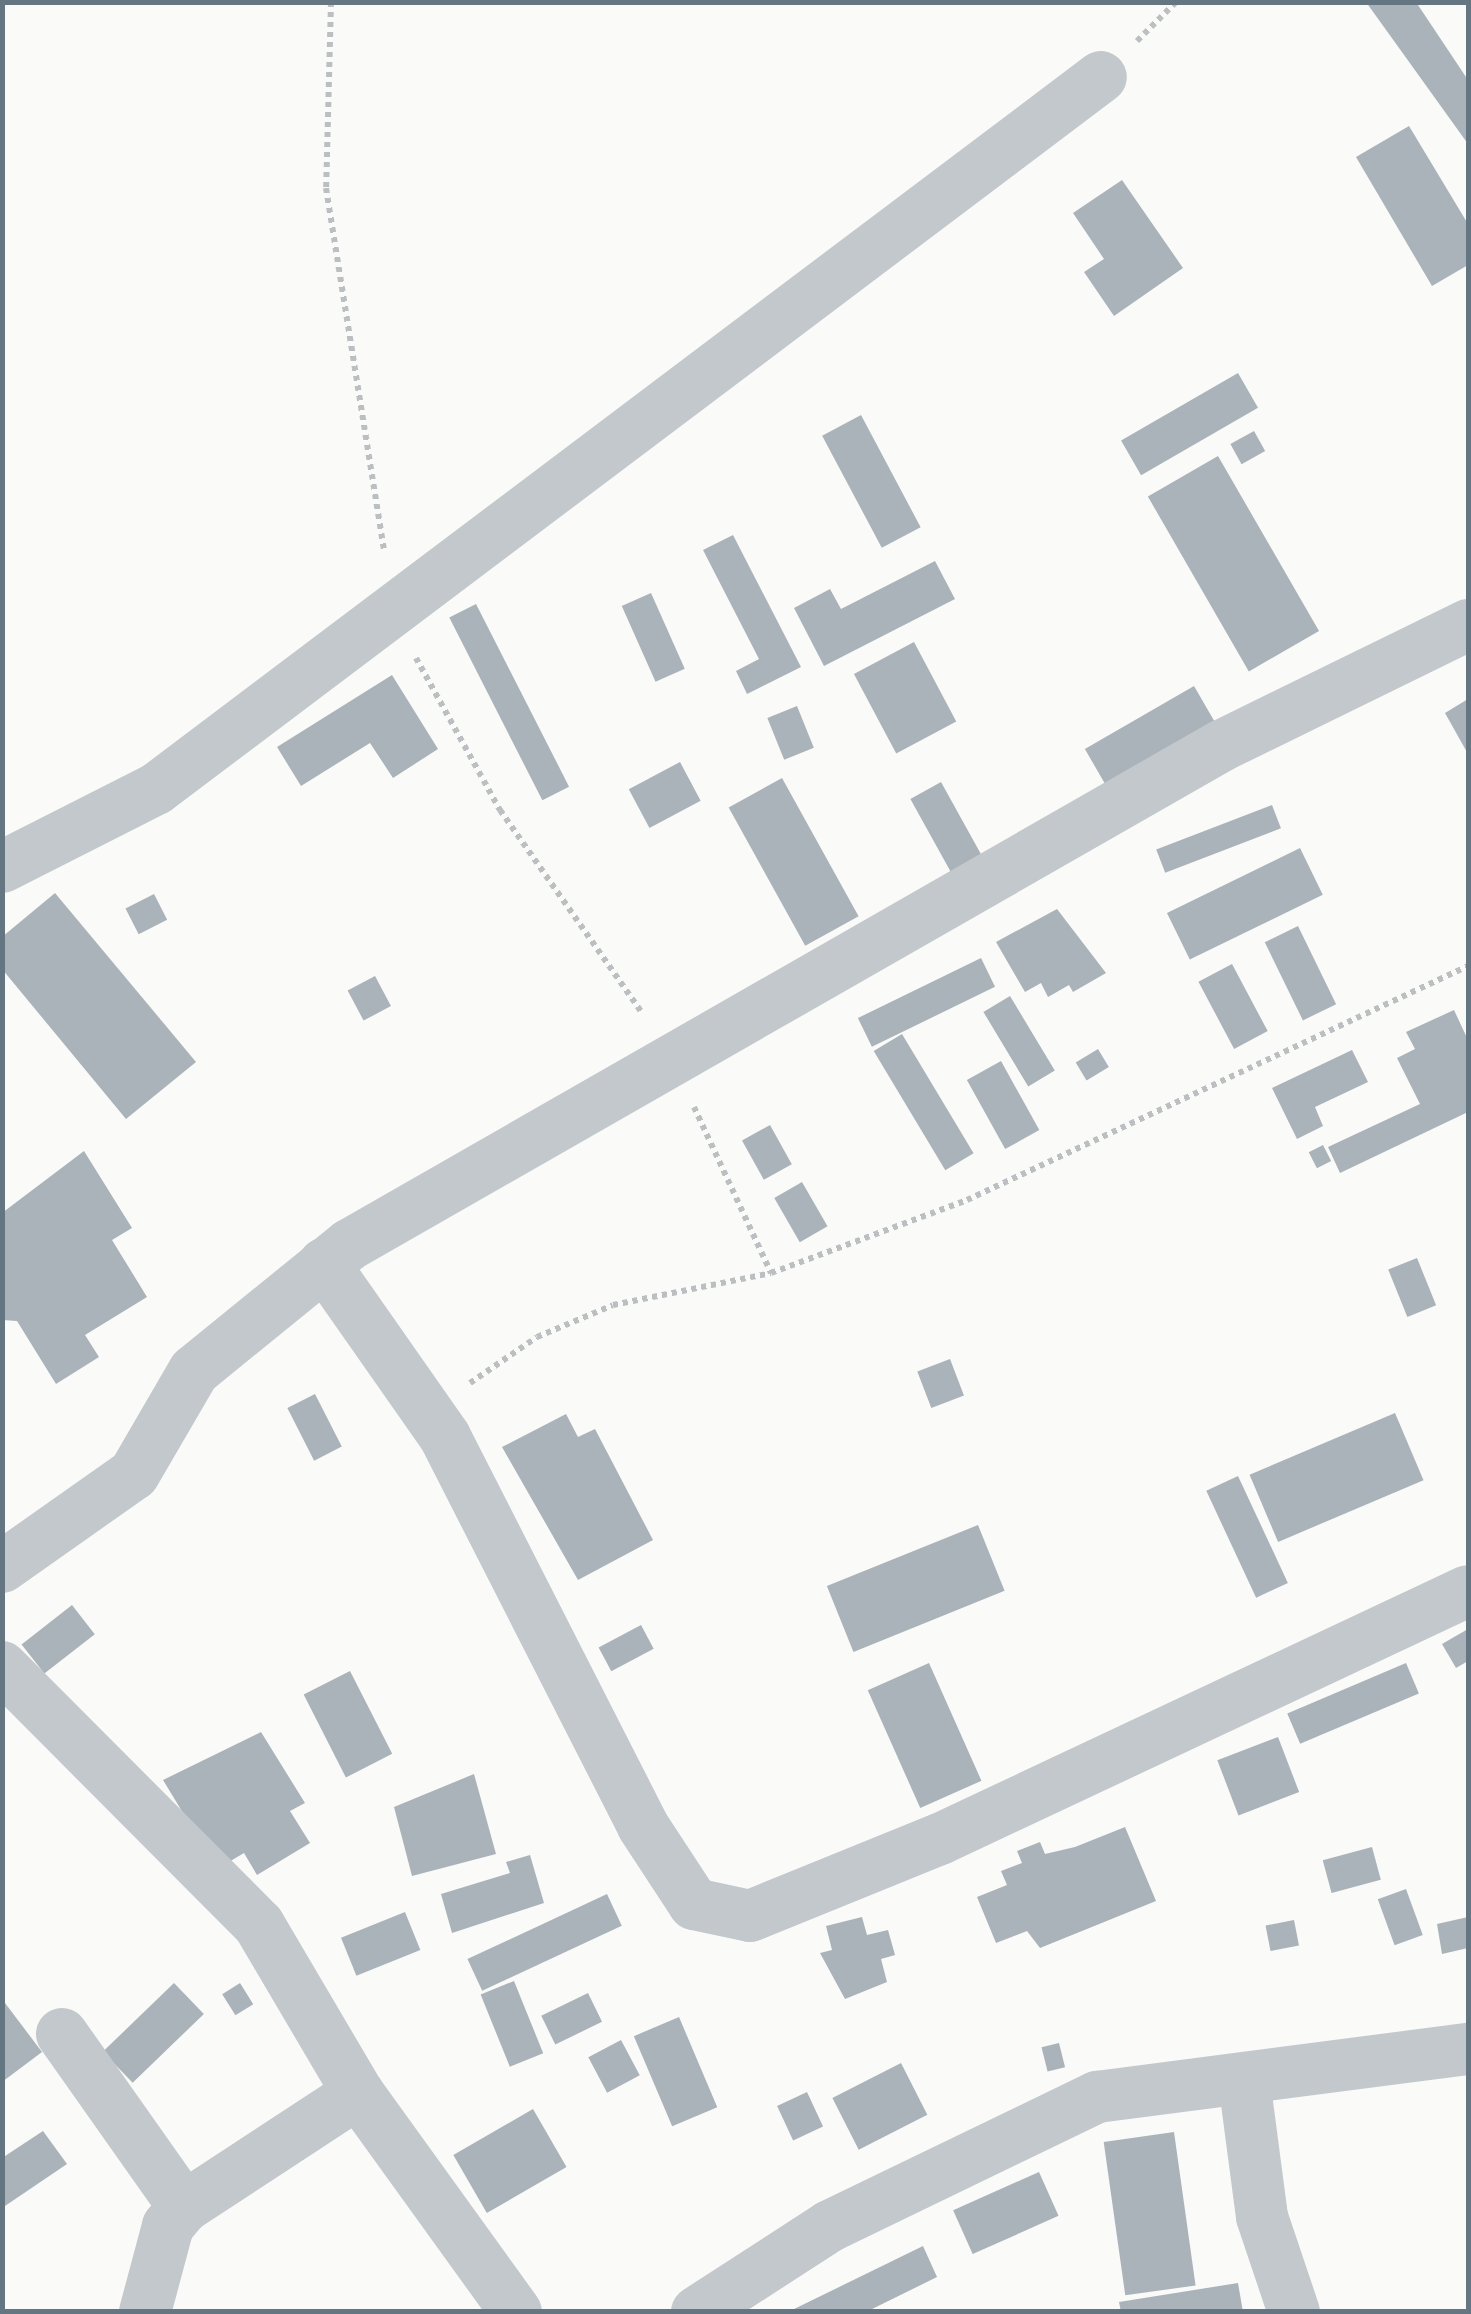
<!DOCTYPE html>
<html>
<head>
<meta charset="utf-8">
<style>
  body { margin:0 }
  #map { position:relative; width:1471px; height:2314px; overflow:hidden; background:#fafaf8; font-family:"Golos Text",sans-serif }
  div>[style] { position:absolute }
  .building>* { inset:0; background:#aab3b9; transform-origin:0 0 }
  .path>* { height:6px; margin-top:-3px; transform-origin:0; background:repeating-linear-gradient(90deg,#bbbfc2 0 5px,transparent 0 10px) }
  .minor>* { height:52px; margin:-26px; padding:0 26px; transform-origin:26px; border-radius:26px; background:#c3c8cc }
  span { translate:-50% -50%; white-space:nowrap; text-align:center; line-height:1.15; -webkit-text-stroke:10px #fff; paint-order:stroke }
  .frame { position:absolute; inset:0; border:5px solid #657683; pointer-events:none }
</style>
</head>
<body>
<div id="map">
  <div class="building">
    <div style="clip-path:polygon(1366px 2px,1416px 2px,1468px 80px,1468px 144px)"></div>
    <div style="clip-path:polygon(1409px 126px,1468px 224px,1468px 265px,1432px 286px,1356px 157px)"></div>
    <div style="clip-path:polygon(1122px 180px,1183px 268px,1114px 316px,1084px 272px,1104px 259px,1073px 213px)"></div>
    <div style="left:1238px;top:373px;width:40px;height:135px;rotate:60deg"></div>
    <div style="left:861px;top:415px;width:127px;height:44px;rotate:62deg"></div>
    <div style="left:1254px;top:431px;width:23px;height:27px;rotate:61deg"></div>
    <div style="left:1218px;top:456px;width:202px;height:81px;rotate:60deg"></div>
    <div style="clip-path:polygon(733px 535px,801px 667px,747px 694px,736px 671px,759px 659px,703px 550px)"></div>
    <div style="clip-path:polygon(935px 561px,955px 599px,824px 666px,794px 608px,830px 589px,841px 609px)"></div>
    <div style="left:651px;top:593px;width:83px;height:32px;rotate:66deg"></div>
    <div style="left:476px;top:604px;width:205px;height:30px;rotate:63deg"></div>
    <div style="left:914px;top:642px;width:90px;height:68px;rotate:62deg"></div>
    <div style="clip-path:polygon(392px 675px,438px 749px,393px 778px,370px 743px,301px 786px,277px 747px)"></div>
    <div style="left:1194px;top:686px;width:48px;height:126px;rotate:60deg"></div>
    <div style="clip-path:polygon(1468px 699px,1468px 754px,1445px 713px)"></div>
    <div style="left:797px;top:706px;width:45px;height:32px;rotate:68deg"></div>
    <div style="left:680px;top:762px;width:44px;height:58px;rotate:62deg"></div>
    <div style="left:782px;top:778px;width:158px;height:61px;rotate:61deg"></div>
    <div style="left:941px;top:782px;width:88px;height:35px;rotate:61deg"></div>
    <div style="left:1272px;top:805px;width:25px;height:124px;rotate:69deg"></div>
    <div style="left:1300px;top:848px;width:52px;height:148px;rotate:64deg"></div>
    <div style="clip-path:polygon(55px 893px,196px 1062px,126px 1119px,2px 969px,2px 937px)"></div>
    <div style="left:154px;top:894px;width:29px;height:32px;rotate:63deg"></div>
    <div style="clip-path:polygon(1057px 909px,1106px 973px,1073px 992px,1069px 985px,1048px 997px,1041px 983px,1025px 992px,996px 942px)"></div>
    <div style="left:1298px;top:926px;width:87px;height:37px;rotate:64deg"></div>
    <div style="left:981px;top:958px;width:32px;height:137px;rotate:64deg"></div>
    <div style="left:1232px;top:964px;width:76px;height:38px;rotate:62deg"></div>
    <div style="left:375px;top:976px;width:34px;height:31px;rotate:62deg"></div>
    <div style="left:1010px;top:996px;width:87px;height:31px;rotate:59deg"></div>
    <div style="clip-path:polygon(1454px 1010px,1468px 1040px,1468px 1112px,1340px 1173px,1328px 1147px,1420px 1104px,1397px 1058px,1415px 1049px,1406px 1032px)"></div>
    <div style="left:902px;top:1034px;width:139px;height:33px;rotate:59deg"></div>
    <div style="left:1098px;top:1049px;width:21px;height:26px;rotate:59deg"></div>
    <div style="clip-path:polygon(1352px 1050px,1368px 1082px,1315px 1107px,1323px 1126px,1297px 1139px,1272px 1088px)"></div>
    <div style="left:1001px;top:1061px;width:79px;height:39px;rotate:61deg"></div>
    <div style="left:770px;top:1125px;width:45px;height:32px;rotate:61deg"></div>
    <div style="left:1323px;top:1145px;width:18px;height:16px;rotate:63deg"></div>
    <div style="clip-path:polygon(84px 1151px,132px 1228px,112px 1240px,147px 1297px,85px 1335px,99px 1357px,56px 1384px,17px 1321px,2px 1320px,2px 1213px)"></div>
    <div style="left:802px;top:1182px;width:51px;height:32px;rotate:60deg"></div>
    <div style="left:1417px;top:1258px;width:51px;height:31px;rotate:68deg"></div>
    <div style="left:950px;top:1359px;width:39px;height:35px;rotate:69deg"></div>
    <div style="left:315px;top:1394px;width:59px;height:31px;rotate:63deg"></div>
    <div style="left:1395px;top:1413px;width:73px;height:158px;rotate:67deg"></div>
    <div style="clip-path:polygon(566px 1414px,578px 1437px,595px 1429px,653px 1540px,578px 1580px,502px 1447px)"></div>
    <div style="left:1238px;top:1476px;width:118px;height:35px;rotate:65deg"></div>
    <div style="left:978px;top:1525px;width:71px;height:163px;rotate:68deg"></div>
    <div style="left:72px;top:1605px;width:37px;height:64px;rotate:52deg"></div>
    <div style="left:641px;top:1625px;width:27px;height:48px;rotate:62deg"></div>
    <div style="clip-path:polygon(1468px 1629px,1468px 1661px,1456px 1668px,1442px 1644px)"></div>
    <div style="left:929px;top:1663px;width:129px;height:67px;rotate:66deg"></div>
    <div style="left:1406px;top:1663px;width:33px;height:129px;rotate:67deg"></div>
    <div style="left:350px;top:1671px;width:93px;height:52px;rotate:63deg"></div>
    <div style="clip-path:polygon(261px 1732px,305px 1803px,290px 1811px,310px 1843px,257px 1875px,244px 1853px,217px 1869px,163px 1780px)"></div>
    <div style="left:1278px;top:1737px;width:59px;height:65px;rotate:69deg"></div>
    <div style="clip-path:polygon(474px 1774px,496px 1854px,412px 1876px,394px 1807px)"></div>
    <div style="clip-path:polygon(1125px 1827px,1156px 1901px,1040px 1948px,1027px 1931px,996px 1943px,977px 1897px,1007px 1885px,1001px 1871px,1022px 1863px,1017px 1851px,1040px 1842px,1045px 1854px,1075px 1847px)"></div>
    <div style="left:1372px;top:1847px;width:34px;height:51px;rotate:75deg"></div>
    <div style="clip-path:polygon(530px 1855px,544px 1903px,452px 1933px,441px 1894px,510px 1873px,506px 1862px)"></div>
    <div style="left:1406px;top:1889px;width:49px;height:30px;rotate:70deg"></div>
    <div style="left:607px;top:1894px;width:35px;height:154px;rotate:65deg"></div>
    <div style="left:405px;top:1912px;width:41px;height:69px;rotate:68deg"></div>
    <div style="clip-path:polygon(862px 1917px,867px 1935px,888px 1930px,895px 1955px,881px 1959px,887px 1982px,845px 1999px,820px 1953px,832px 1950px,826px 1926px)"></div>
    <div style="clip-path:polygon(1468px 1917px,1468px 1948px,1442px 1954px,1437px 1924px)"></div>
    <div style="left:1294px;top:1920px;width:26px;height:29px;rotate:79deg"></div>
    <div style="left:514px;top:1981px;width:78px;height:36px;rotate:68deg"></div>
    <div style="left:174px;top:1983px;width:43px;height:99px;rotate:46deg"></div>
    <div style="left:240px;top:1983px;width:25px;height:21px;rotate:58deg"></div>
    <div style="left:588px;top:1993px;width:32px;height:52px;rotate:64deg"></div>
    <div style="clip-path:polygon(2px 1999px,42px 2052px,2px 2082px)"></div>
    <div style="left:679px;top:2017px;width:98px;height:49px;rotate:67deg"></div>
    <div style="left:621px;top:2040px;width:40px;height:37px;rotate:62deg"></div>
    <div style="left:1059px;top:2043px;width:25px;height:18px;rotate:76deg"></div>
    <div style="left:901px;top:2063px;width:58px;height:77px;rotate:63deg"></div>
    <div style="left:807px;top:2092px;width:38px;height:33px;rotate:65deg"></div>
    <div style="left:533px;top:2109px;width:67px;height:92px;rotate:60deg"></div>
    <div style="clip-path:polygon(43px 2131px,67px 2164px,2px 2208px,2px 2158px)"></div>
    <div style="left:1174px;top:2132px;width:155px;height:71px;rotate:82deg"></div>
    <div style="left:1039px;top:2172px;width:48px;height:94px;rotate:66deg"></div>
    <div style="clip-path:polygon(923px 2246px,937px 2277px,866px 2312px,788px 2312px)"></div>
    <div style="clip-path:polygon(1238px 2283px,1243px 2312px,1121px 2312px,1119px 2302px)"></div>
  </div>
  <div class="path">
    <div style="left:331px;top:2px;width:186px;rotate:91.5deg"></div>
    <div style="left:326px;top:188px;width:368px;rotate:80.9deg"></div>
    <div style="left:1137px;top:41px;width:55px;rotate:-45deg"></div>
    <div style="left:416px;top:658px;width:174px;rotate:61.1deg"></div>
    <div style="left:500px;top:810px;width:249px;rotate:55deg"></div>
    <div style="left:694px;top:1107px;width:183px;rotate:65.1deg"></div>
    <div style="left:771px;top:1273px;width:209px;rotate:-20.4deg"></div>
    <div style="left:967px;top:1200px;width:553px;rotate:-25.04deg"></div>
    <div style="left:470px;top:1383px;width:81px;rotate:-34.5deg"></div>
    <div style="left:537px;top:1337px;width:82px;rotate:-22.8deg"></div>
    <div style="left:613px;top:1305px;width:161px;rotate:-11.4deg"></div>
  </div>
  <div class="minor">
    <div style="left:2px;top:867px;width:173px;rotate:-26.9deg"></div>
    <div style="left:156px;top:789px;width:1183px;rotate:-37deg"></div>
    <div style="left:324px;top:1264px;width:211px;rotate:55deg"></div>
    <div style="left:445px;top:1437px;width:436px;rotate:63deg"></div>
    <div style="left:643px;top:1826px;width:93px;rotate:56.8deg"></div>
    <div style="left:694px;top:1904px;width:57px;rotate:12.1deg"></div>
    <div style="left:750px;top:1916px;width:205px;rotate:-22.1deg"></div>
    <div style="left:940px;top:1839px;width:583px;rotate:-25.16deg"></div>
    <div style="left:2px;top:1567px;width:161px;rotate:-35.2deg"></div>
    <div style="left:134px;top:1474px;width:119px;rotate:-59.8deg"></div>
    <div style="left:194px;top:1371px;width:200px;rotate:-39.1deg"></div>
    <div style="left:349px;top:1245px;width:1005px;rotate:-29.78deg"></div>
    <div style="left:1221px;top:746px;width:275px;rotate:-26.1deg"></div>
    <div style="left:2px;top:1667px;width:364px;rotate:45.1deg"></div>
    <div style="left:259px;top:1925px;width:195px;rotate:59.5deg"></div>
    <div style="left:358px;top:2093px;width:270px;rotate:54.2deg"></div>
    <div style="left:62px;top:2034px;width:212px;rotate:54.8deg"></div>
    <div style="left:1244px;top:2080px;width:138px;rotate:82.5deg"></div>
    <div style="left:1262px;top:2217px;width:100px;rotate:71.4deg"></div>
    <div style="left:145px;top:2312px;width:89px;rotate:-75deg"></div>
    <div style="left:168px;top:2226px;width:25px;rotate:-50deg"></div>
    <div style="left:184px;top:2207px;width:208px;rotate:-33.2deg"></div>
    <div style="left:697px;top:2312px;width:158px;rotate:-32.9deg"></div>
    <div style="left:830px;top:2226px;width:297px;rotate:-25.8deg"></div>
    <div style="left:1097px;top:2097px;width:374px;rotate:-7.4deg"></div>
  </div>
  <div class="frame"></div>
</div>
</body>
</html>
